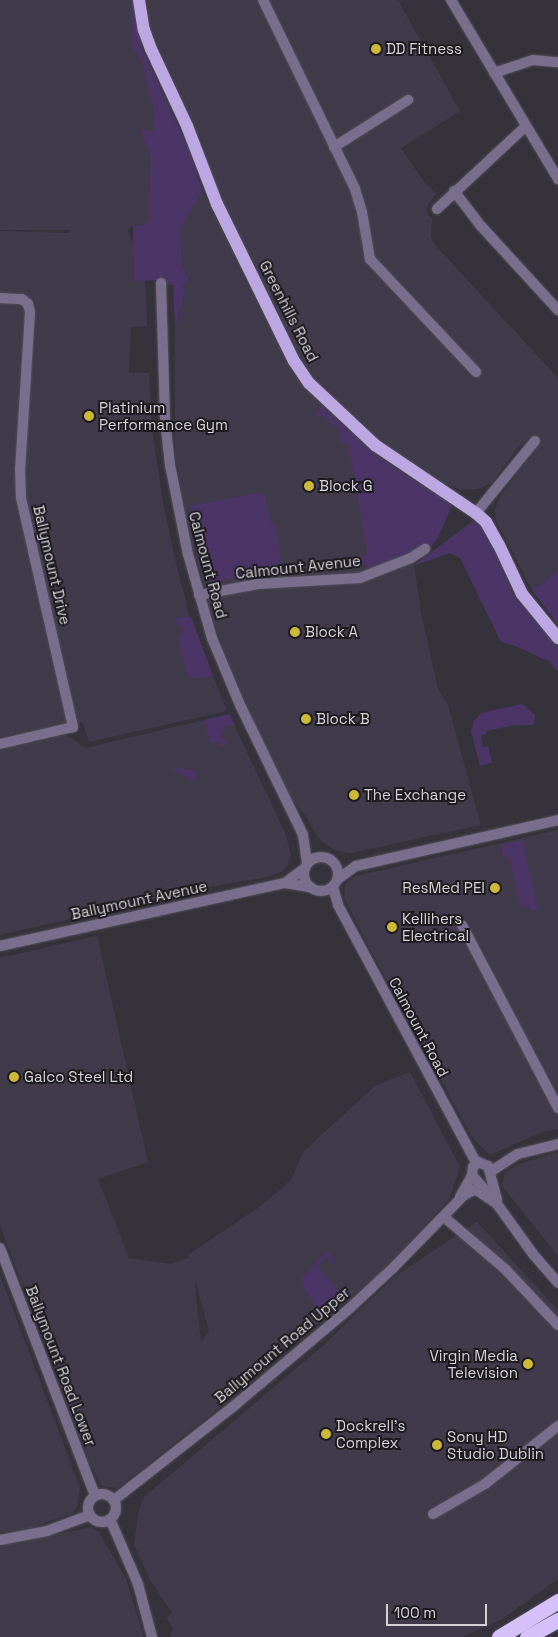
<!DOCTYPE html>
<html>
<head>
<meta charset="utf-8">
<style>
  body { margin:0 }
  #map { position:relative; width:558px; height:1637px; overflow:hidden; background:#36323c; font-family:"Space Grotesk",sans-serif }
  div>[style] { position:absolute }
  .built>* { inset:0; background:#403a4a }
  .green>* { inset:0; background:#4a3566 }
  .roads { filter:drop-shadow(0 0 1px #524f58) drop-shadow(0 0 1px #524f58) }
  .minor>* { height:10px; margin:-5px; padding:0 5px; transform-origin:5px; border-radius:5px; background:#796e8b }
  .minor>.ring { margin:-5px; padding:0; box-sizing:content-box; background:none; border:10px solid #796e8b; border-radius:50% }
  .major>* { height:12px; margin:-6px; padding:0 6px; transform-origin:6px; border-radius:6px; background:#bda7e2 }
  .highway>* { height:15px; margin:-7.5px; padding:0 7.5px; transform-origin:7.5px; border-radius:7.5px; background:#d6c0f9 }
  .dots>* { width:14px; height:14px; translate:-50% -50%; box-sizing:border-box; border:2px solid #1d1b20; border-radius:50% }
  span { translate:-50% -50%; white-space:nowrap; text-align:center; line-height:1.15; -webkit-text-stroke:4px #1d1b20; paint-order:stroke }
  .poi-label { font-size:15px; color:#d4d1d8 }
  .left { translate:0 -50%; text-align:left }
  .right { translate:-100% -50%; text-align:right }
  .street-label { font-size:15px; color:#d4d1d8 }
  .scale { position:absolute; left:386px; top:1604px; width:101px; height:22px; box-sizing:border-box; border:2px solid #d4d1d8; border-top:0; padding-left:6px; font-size:15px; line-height:18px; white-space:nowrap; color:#d4d1d8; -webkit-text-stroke:4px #1d1b20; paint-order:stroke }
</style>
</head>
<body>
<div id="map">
  <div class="built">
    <div style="clip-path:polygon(0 0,133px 0,154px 112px,151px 226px,132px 226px,128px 230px,145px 278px,147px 326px,131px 327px,129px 373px,149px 373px,152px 429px,163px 502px,175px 559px,191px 622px,227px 711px,89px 742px,83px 722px,0 738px,0 231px,68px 233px,73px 230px,0 230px)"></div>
    <div style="clip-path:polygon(145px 0,398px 0,460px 111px,401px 148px,422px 179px,436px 194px,426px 207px,428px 215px,432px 218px,431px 237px,435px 245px,558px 378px,558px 570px,532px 590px,495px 518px,495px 511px,499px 498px,539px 444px,530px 437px,516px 450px,492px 483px,478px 489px,460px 490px,426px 475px,405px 463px,330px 400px,296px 359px,218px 200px,149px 27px)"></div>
    <div style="clip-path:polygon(203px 192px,287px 361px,302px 385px,330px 412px,372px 458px,412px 551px,421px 613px,438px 689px,448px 705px,481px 825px,351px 853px,334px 850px,318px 838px,307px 818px,292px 799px,240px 695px,214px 623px,185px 516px,175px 452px,175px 328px,185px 292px,183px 285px,189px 279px,182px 264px,180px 232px,189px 212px)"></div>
    <div style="clip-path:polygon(229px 714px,286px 835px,291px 855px,288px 865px,281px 872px,268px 877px,215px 886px,0 935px,0 750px,66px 735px,86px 748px)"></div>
    <div style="clip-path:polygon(558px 830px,558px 1129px,542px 1132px,490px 1155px,472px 1137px,368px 945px,344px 898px,345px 884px,355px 876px)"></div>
    <div style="clip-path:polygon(evenodd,97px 936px,148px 1162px,98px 1179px,129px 1258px,171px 1264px,189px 1258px,188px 1255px,258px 1208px,291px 1180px,303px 1152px,376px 1085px,410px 1072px,460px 1167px,449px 1200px,377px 1277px,253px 1373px,226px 1399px,227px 1402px,118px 1488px,102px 1486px,89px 1462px,0 1225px,0 958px,97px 936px,195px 1280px,209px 1331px,201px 1342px,195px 1286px,195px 1280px)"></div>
    <div style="clip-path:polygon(558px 1152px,558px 1256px,502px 1186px,505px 1173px,519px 1164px)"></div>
    <div style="clip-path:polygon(477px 1222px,558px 1310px,558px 1579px,502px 1619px,462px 1637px,170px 1637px,173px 1628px,166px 1618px,172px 1613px,150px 1580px,134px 1545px,139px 1509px,144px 1497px,324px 1345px,395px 1276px)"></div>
    <div style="clip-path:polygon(0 1275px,80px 1488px,77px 1507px,72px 1513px,31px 1528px,0 1533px)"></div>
    <div style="clip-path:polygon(92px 1527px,98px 1531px,126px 1579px,144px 1637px,0 1637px,0 1546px)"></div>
  </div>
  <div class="green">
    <div style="clip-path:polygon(131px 0,133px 0,142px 48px,189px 150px,203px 192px,189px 212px,180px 232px,182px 264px,189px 279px,183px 285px,185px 292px,175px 328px,173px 285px,167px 284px,165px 280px,134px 281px,133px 226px,145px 225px,149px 220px,151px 156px,140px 130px,153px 131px,154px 112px,142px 62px,132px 46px)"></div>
    <div style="clip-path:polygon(321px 405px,365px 445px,397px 469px,452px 505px,438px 538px,429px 549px,414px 551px,371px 570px,363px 564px,360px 557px,367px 555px,367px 548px,348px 444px,341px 444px,339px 429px,322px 416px,315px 416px)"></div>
    <div style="clip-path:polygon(264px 492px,270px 521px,275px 524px,283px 573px,252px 575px,208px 583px,190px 506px)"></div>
    <div style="clip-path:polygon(474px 520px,489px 536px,515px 598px,558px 647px,558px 672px,548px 661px,515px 646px,501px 642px,460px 558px,450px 553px,413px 566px)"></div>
    <div style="clip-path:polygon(558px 570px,558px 625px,532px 590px)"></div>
    <div style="clip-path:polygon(191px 616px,213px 676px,192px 679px,187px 675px,178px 638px,183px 629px,176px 622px,176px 618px)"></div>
    <div style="clip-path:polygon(523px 704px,535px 715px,534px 725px,515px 725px,486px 731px,487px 734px,481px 736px,483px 747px,488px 746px,492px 763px,480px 766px,471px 731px,474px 721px,481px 713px)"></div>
    <div style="clip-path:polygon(229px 714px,235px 725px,223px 727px,225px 731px,221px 733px,224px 741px,228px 740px,228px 743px,220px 747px,218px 742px,210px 743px,204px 720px)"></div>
    <div style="clip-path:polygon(174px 768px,195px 770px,196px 781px,173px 771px)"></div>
    <div style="clip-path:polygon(522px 840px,538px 910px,531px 911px,529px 907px,521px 908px,510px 861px,508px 856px,503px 857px,501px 845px)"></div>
    <div style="clip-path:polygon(326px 1251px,335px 1259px,332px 1262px,326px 1257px,318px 1266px,338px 1291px,337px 1298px,340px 1303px,328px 1316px,320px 1314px,304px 1288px,301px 1279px)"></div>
  </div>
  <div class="roads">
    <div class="minor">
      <div style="left:263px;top:0;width:210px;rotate:64deg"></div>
      <div style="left:355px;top:189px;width:24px;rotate:73deg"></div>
      <div style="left:362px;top:212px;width:48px;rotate:80.3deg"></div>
      <div style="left:370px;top:259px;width:155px;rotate:46.8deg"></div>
      <div style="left:451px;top:0;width:209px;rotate:59.1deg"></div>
      <div style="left:494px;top:73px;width:41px;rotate:-18.4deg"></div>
      <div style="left:533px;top:60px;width:25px;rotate:5deg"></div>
      <div style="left:334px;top:147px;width:88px;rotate:-32.4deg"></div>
      <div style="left:454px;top:191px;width:44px;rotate:52.4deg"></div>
      <div style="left:481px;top:226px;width:114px;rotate:47.5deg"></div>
      <div style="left:437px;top:209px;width:120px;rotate:-43deg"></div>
      <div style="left:161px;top:283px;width:136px;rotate:88.3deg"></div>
      <div style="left:165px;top:419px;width:46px;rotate:83.8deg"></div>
      <div style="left:170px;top:465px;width:91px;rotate:78.6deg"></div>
      <div style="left:188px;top:554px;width:87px;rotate:74.1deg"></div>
      <div style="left:212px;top:638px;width:73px;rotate:67.3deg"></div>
      <div style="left:240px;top:705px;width:144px;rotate:64.1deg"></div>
      <div style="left:303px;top:835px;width:28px;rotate:82deg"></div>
      <div style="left:0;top:298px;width:22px;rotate:3deg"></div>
      <div style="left:22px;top:299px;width:8px;rotate:40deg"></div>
      <div style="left:28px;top:304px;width:8px;rotate:76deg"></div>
      <div style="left:30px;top:312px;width:157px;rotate:93.6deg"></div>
      <div style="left:20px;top:469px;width:29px;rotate:88deg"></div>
      <div style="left:21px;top:498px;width:235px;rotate:77.2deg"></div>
      <div style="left:73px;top:727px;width:75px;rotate:166.9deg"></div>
      <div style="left:476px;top:513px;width:93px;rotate:-50.7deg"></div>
      <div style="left:199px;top:595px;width:60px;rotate:-10.6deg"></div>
      <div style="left:258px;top:584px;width:102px;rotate:-3.4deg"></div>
      <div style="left:360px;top:578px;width:55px;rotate:-21.4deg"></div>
      <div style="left:411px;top:558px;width:17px;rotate:-33deg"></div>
      <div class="ring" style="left:304px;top:857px;width:24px;height:24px"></div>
      <div style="left:338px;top:879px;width:22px;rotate:-36deg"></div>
      <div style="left:356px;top:866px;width:207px;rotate:-12.8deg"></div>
      <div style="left:285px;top:883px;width:27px;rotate:10deg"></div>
      <div style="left:333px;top:887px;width:19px;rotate:74deg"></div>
      <div style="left:338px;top:905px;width:292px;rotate:61.8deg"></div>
      <div style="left:462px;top:925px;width:207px;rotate:62.3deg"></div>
      <div style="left:0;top:946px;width:292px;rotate:-12.5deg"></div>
      <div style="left:285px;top:883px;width:25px;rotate:-37deg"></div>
      <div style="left:490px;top:1172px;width:33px;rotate:-33deg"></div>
      <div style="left:518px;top:1154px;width:41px;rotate:-14deg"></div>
      <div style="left:472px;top:1175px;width:38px;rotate:49deg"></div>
      <div style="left:497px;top:1204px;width:62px;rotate:54.2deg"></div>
      <div style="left:533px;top:1254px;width:38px;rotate:49deg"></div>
      <div style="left:460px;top:1197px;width:25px;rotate:-61deg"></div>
      <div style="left:472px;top:1175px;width:8px;rotate:-83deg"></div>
      <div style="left:473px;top:1167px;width:7px;rotate:-45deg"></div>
      <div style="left:478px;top:1162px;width:11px;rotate:22deg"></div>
      <div style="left:488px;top:1166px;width:35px;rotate:75deg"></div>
      <div style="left:444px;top:1217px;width:80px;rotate:40.4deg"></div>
      <div style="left:505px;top:1269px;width:77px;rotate:46.6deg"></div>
      <div style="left:0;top:1248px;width:265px;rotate:69deg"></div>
      <div class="ring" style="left:88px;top:1494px;width:18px;height:18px"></div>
      <div style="left:114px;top:1500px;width:154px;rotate:-38.1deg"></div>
      <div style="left:235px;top:1405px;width:150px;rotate:-40.1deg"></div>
      <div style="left:350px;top:1308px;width:57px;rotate:-42.9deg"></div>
      <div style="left:392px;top:1269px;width:103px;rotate:-45.8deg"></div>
      <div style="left:464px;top:1195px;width:11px;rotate:-27deg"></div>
      <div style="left:474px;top:1190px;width:4px;rotate:14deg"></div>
      <div style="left:478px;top:1191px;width:23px;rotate:34deg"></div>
      <div style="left:433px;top:1514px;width:60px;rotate:-30deg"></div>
      <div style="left:485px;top:1484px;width:93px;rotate:-38.5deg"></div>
      <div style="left:110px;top:1519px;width:71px;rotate:66.7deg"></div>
      <div style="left:138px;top:1584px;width:55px;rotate:75.2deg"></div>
      <div style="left:0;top:1540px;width:48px;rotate:-10.8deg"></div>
      <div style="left:47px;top:1531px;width:46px;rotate:-20.4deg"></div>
    </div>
    <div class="major">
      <div style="left:139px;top:0;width:30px;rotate:81deg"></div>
      <div style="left:144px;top:30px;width:20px;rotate:70deg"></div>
      <div style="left:151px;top:49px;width:85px;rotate:64.9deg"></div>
      <div style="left:187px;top:126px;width:84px;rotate:69deg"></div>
      <div style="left:217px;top:204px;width:175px;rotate:63.9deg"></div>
      <div style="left:294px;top:361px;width:27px;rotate:56deg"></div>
      <div style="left:309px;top:383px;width:91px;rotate:43.2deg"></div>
      <div style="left:375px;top:445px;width:122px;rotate:34deg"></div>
      <div style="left:476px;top:513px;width:13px;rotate:42deg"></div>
      <div style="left:486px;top:522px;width:26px;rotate:61deg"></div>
      <div style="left:499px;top:545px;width:54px;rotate:64.9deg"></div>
      <div style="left:522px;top:594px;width:57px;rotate:50.7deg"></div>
    </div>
    <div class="highway">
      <div style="left:499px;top:1637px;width:69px;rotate:-31.4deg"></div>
      <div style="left:527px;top:1637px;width:35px;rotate:-29deg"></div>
    </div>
  </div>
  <div class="dots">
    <div style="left:376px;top:49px;background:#cdb938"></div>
    <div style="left:89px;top:416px;background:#cdb938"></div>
    <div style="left:309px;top:486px;background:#cdb938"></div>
    <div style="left:295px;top:632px;background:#cdb938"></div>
    <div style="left:306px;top:719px;background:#cdb938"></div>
    <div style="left:354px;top:795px;background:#cdb938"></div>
    <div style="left:495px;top:888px;background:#cdb938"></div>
    <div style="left:392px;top:927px;background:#cdb938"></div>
    <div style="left:14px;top:1077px;background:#cdb938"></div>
    <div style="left:528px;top:1364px;background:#cdb938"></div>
    <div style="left:326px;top:1434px;background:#cdb938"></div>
    <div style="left:437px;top:1445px;background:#cdb938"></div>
  </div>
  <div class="poi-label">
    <span class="left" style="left:386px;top:49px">DD Fitness</span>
    <span class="left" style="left:99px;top:416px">Platinium<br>Performance Gym</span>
    <span class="left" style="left:319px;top:486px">Block G</span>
    <span class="left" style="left:305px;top:632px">Block A</span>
    <span class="left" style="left:316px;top:719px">Block B</span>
    <span class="left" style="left:364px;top:795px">The Exchange</span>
    <span class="right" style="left:485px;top:888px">ResMed PEI</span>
    <span class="left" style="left:402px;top:927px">Kellihers<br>Electrical</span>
    <span class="left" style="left:24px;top:1077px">Galco Steel Ltd</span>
    <span class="right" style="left:518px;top:1364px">Virgin Media<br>Television</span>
    <span class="left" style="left:336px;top:1434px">Dockrell's<br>Complex</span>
    <span class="left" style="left:447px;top:1445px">Sony HD<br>Studio Dublin</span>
  </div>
  <div class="street-label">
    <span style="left:289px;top:311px;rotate:63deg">Greenhills Road</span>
    <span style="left:52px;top:565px;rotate:77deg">Ballymount Drive</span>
    <span style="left:208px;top:565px;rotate:75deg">Calmount Road</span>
    <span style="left:298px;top:567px;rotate:-6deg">Calmount Avenue</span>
    <span style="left:139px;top:900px;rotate:-12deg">Ballymount Avenue</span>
    <span style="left:419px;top:1027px;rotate:62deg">Calmount Road</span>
    <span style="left:282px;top:1345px;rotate:-40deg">Ballymount Road Upper</span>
    <span style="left:61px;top:1366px;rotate:69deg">Ballymount Road Lower</span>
  </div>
  <div class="scale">100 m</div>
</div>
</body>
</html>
